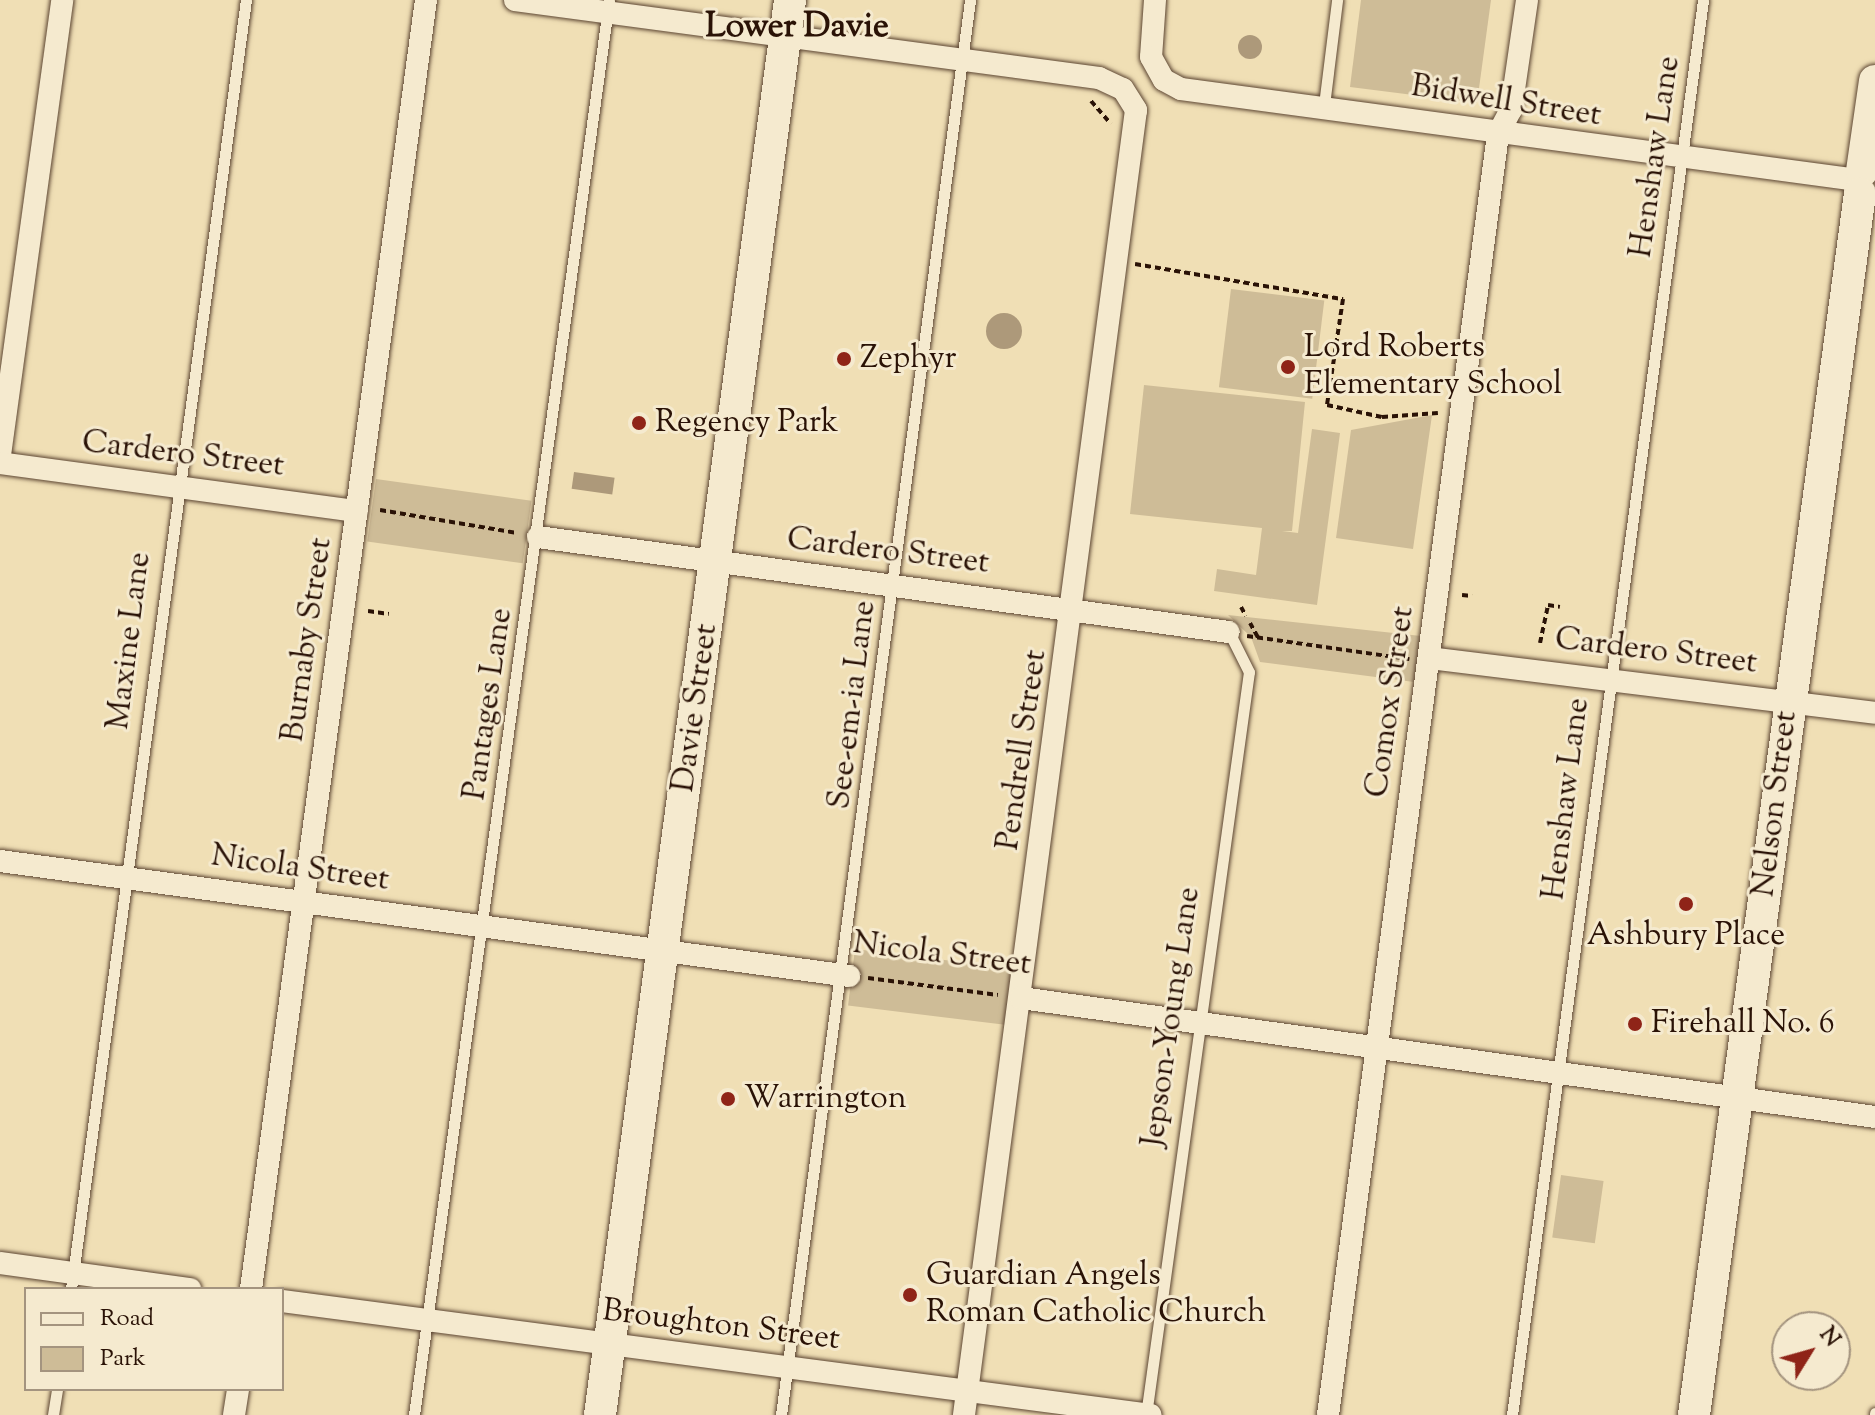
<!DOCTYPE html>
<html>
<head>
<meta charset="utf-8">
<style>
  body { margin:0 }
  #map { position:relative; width:1875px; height:1415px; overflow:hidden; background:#f0dfb5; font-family:"Sorts Mill Goudy",serif }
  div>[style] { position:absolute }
  .green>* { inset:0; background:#cebc97; transform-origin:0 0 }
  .water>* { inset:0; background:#ad997a; transform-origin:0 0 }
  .round { border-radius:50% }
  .path>* { height:4px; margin-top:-2px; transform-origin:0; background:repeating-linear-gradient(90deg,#2a1206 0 6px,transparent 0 10px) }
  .roads { filter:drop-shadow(0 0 2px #5c4532) drop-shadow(0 0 2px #5c4532) }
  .lane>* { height:11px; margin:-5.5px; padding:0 5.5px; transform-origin:5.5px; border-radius:5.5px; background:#f5eacf }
  .street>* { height:22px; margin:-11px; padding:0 11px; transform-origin:11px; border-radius:11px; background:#f5eacf }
  .secondary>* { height:32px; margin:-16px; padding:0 16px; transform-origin:16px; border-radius:16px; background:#f5eacf }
  .dots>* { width:22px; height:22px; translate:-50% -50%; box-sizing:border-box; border:4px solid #f5eacf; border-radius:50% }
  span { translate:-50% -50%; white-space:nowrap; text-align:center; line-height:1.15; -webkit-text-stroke:6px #f5eacf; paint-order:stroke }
  .street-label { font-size:32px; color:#2a1206 }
  .poi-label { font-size:32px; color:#2a1206 }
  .left { translate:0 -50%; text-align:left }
  .neighbourhood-label { font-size:34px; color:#2a1206; font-weight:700 }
  .legend { position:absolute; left:24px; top:1287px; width:260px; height:104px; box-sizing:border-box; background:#f5eacf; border:2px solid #a4947f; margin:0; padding:10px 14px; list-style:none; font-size:24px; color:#2a1206 }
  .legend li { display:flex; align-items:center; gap:16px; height:40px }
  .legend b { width:40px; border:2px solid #a4947f }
  .north { position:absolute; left:1771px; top:1311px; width:80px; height:80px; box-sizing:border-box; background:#f5eacf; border:2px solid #a4947f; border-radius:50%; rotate:53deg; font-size:22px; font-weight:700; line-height:32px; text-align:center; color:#2a1206 }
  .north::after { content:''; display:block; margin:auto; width:28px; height:36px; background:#8f2418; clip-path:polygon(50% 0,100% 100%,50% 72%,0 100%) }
</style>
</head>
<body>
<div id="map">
  <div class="green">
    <div style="clip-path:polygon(1361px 0,1491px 0,1477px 103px,1350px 87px)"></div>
    <div style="left:1231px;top:289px;width:94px;height:99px;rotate:7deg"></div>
    <div style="clip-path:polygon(1144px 385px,1305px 402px,1292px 531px,1282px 531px,1298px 533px,1312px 429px,1340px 433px,1317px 605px,1214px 591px,1217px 569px,1256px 575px,1262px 528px,1130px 514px)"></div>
    <div style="clip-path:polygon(1432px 415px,1413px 549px,1336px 538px,1351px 430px)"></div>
    <div style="left:376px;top:479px;width:157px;height:63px;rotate:8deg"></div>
    <div style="clip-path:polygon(1228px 615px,1421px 636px,1414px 682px,1260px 662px,1251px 637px)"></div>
    <div style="left:855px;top:949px;width:158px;height:57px;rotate:7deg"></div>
    <div style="left:1561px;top:1175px;width:43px;height:63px;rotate:8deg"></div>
  </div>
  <div class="water">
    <div class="round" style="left:1238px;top:35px;width:24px;height:24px"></div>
    <div class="round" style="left:986px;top:313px;width:36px;height:36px"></div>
    <div style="left:574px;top:472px;width:41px;height:17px;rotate:8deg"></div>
  </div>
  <div class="path">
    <div style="left:1091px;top:101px;width:30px;rotate:49deg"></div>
    <div style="left:1135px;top:264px;width:211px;rotate:9.6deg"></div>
    <div style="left:1343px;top:299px;width:107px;rotate:98.6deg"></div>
    <div style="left:1327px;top:405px;width:56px;rotate:12.3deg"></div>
    <div style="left:1382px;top:417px;width:56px;rotate:-4.1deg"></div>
    <div style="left:380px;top:510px;width:139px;rotate:9.5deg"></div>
    <div style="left:1462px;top:595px;width:10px;rotate:6deg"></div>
    <div style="left:1241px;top:607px;width:10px;rotate:61deg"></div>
    <div style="left:368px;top:611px;width:21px;rotate:8deg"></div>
    <div style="left:1250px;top:623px;width:18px;rotate:61deg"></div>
    <div style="left:1247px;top:636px;width:164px;rotate:8.1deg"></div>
    <div style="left:1540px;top:643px;width:39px;rotate:-78deg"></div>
    <div style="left:1548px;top:605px;width:12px;rotate:9deg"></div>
    <div style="left:868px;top:978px;width:131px;rotate:7.5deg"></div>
  </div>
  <div class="roads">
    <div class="lane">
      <div style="left:1324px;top:105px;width:106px;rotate:-82.9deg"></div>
      <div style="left:71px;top:1289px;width:1301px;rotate:-82.27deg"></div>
      <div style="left:53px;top:1415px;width:26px;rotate:-81deg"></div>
      <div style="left:414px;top:1415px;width:1428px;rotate:-82.15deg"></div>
      <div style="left:781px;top:1415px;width:1428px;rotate:-82.39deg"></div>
      <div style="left:1146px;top:1415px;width:750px;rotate:-82.11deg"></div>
      <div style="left:1249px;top:672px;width:45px;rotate:-116.6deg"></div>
      <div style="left:1512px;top:1415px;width:1428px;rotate:-82.31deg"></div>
      <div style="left:1875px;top:1415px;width:2px;rotate:-90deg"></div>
    </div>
    <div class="street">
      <div style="left:515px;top:0;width:589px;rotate:7.61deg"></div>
      <div style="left:1099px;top:78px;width:26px;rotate:25deg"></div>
      <div style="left:1123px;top:89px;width:25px;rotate:58deg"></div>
      <div style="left:1136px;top:110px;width:1316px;rotate:97.51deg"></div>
      <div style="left:1155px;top:0;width:57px;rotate:94deg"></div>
      <div style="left:1151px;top:57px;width:26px;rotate:61deg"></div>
      <div style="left:1164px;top:80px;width:19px;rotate:28deg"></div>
      <div style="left:1181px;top:89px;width:675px;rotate:7.66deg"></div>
      <div style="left:0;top:455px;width:459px;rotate:-82.2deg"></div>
      <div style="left:0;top:463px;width:360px;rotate:7.7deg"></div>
      <div style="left:538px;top:537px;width:697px;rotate:7.83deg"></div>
      <div style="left:1429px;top:658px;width:449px;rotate:7deg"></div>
      <div style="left:0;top:861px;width:857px;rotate:7.71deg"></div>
      <div style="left:1021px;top:998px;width:862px;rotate:7.93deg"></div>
      <div style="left:0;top:1263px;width:192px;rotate:7.8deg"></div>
      <div style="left:251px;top:1289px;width:1301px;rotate:-82.27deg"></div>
      <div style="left:282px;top:1301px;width:876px;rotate:7.47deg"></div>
      <div style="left:234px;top:1415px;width:26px;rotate:-81deg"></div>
      <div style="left:1328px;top:1415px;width:1292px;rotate:-82.44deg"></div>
      <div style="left:1498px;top:134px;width:27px;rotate:-62deg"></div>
      <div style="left:1511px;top:110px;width:111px;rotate:-81.7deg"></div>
    </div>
    <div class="secondary">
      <div style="left:1862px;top:171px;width:91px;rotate:-81.8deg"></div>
      <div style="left:600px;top:1415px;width:1428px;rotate:-82.35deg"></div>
      <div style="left:1694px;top:1415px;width:1233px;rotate:-82.26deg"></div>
    </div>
  </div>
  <div class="dots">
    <div style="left:844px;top:359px;background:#8f2418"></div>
    <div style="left:1288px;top:367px;background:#8f2418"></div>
    <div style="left:639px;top:423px;background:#8f2418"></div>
    <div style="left:1686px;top:904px;background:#8f2418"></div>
    <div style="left:1635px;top:1024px;background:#8f2418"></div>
    <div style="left:728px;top:1099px;background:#8f2418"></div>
    <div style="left:910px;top:1295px;background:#8f2418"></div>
  </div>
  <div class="street-label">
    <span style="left:1506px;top:102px;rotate:9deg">Bidwell Street</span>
    <span style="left:1656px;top:157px;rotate:-82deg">Henshaw Lane</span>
    <span style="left:183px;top:455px;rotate:7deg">Cardero Street</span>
    <span style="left:888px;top:552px;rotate:7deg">Cardero Street</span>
    <span style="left:308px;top:640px;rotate:-82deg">Burnaby Street</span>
    <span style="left:130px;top:641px;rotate:-83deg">Maxine Lane</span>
    <span style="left:1656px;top:652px;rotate:7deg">Cardero Street</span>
    <span style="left:1391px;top:702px;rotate:-82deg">Comox Street</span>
    <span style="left:489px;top:704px;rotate:-82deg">Pantages Lane</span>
    <span style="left:853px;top:705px;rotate:-83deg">See-em-ia Lane</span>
    <span style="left:696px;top:708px;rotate:-82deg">Davie Street</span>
    <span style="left:1023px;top:750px;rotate:-82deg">Pendrell Street</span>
    <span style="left:1567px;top:799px;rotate:-83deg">Henshaw Lane</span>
    <span style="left:1776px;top:804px;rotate:-83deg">Nelson Street</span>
    <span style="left:300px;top:869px;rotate:8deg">Nicola Street</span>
    <span style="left:942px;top:955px;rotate:7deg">Nicola Street</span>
    <span style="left:1172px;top:1017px;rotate:-82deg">Jepson-Young Lane</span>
    <span style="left:721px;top:1326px;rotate:7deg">Broughton Street</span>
  </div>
  <div class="poi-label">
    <span class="left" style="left:1304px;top:367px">Lord Roberts<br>Elementary School</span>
    <span class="left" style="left:860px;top:359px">Zephyr</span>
    <span class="left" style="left:655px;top:423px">Regency Park</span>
    <span style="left:1686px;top:936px">Ashbury Place</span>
    <span class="left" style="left:1651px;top:1024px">Firehall No. 6</span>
    <span class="left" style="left:744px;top:1099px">Warrington</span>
    <span class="left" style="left:926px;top:1295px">Guardian Angels<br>Roman Catholic Church</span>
  </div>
  <div class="neighbourhood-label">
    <span style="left:797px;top:28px">Lower Davie</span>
  </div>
  <ul class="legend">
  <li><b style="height:10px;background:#f5eacf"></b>Road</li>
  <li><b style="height:22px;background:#cebc97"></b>Park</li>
  </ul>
  <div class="north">N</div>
</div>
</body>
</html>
